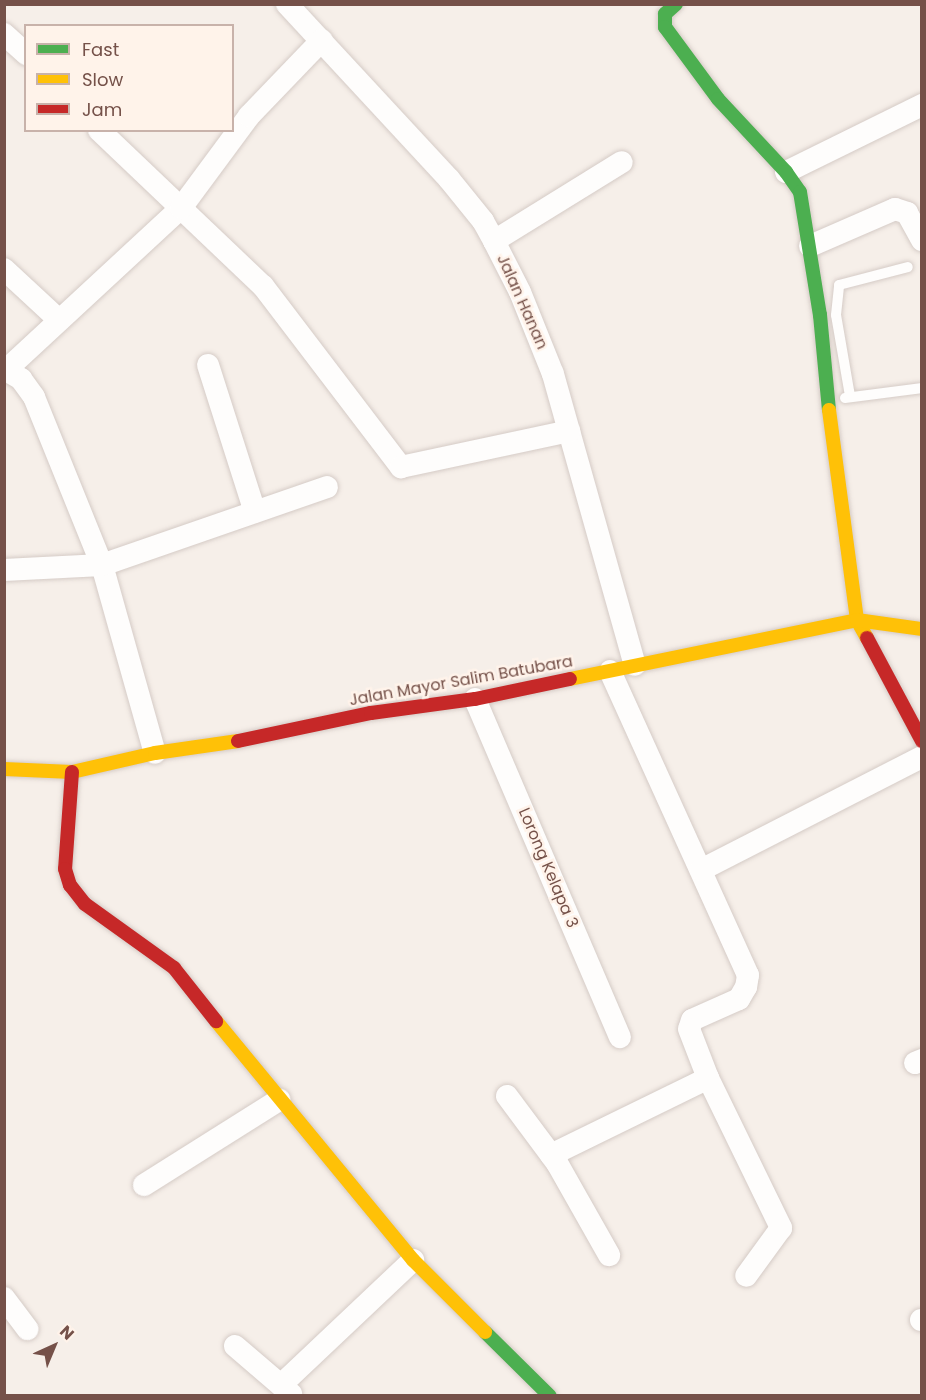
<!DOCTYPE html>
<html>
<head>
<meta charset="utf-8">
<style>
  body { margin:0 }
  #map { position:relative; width:926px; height:1400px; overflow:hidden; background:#f6efe9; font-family:Poppins,sans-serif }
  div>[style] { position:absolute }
  .roads { filter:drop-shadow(0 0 2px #d5cbc6) drop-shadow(0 0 2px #d5cbc6) }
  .lane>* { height:10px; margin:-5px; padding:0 5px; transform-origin:5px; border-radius:5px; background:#fefdfc }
  .street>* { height:22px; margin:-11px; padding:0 11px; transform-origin:11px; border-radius:11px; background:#fefdfc }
  .fast>* { height:14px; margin:-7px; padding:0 7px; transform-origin:7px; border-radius:7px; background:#4caf50 }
  .slow>* { height:14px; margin:-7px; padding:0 7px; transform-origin:7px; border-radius:7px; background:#ffc107 }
  .jam>* { height:14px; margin:-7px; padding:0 7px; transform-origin:7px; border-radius:7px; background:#c62828 }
  span { translate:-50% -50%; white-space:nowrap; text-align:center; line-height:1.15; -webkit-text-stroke:5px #fff3ea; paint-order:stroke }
  .street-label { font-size:16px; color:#755149 }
  .frame { position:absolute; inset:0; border:6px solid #755149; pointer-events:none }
  .legend { position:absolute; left:24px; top:24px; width:210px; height:108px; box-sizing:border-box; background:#fff3ea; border:2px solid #c8b2aa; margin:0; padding:8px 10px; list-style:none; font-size:18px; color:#755149 }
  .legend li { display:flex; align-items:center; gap:12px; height:30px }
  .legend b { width:30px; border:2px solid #c8b2aa }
  .north { position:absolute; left:24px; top:1316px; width:60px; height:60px; -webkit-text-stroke:4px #fff3ea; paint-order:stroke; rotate:44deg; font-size:16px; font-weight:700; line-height:24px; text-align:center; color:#755149 }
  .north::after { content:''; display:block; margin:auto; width:21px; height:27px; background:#755149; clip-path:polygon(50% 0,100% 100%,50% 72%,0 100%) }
</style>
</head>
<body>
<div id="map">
  <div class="roads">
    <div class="lane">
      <div style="left:850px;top:396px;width:82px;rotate:-99.8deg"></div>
      <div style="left:836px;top:315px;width:30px;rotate:-84deg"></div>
      <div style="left:839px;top:285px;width:71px;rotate:-14.6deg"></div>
      <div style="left:845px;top:398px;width:78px;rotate:-7.4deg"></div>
    </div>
    <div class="street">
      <div style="left:287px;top:4px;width:238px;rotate:47.2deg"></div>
      <div style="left:449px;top:179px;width:54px;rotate:51deg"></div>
      <div style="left:483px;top:221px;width:23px;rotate:61deg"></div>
      <div style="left:494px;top:241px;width:57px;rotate:63deg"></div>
      <div style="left:520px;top:292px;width:88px;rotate:68.1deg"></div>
      <div style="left:553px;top:374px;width:302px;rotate:74.3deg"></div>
      <div style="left:4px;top:34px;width:30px;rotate:42deg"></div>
      <div style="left:99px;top:130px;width:226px;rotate:43.6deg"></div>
      <div style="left:263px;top:286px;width:228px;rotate:52.7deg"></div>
      <div style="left:401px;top:467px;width:172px;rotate:-12.1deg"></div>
      <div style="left:786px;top:172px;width:152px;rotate:-26.2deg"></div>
      <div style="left:494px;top:241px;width:150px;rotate:-31.7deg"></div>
      <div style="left:810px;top:246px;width:93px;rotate:-23.5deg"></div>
      <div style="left:895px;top:209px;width:13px;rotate:18deg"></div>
      <div style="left:907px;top:213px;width:31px;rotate:61deg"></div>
      <div style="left:4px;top:269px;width:75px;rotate:42.8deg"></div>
      <div style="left:208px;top:365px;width:154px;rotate:72.3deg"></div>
      <div style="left:4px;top:369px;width:20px;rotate:30deg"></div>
      <div style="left:21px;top:379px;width:22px;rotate:54deg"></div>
      <div style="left:34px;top:397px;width:181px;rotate:68deg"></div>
      <div style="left:102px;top:565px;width:195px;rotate:74.3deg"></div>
      <div style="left:6px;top:370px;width:238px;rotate:-42.8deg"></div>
      <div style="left:181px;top:208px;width:114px;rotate:-53.5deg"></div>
      <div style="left:249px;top:116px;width:105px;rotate:-46.2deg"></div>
      <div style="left:4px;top:570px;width:98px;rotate:-2.9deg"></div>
      <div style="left:102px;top:565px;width:238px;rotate:-19.1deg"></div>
      <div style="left:610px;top:671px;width:334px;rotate:65.6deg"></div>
      <div style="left:748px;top:975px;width:12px;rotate:99deg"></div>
      <div style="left:746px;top:987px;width:14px;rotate:120deg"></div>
      <div style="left:739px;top:999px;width:51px;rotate:155.9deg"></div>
      <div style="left:692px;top:1020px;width:9px;rotate:108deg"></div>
      <div style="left:689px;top:1029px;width:53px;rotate:68.8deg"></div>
      <div style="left:708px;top:1078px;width:167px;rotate:64deg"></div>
      <div style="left:781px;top:1228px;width:59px;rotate:126.1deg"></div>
      <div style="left:475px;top:699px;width:368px;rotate:66.8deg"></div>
      <div style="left:701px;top:870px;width:248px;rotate:-27.1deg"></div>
      <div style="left:915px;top:1063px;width:8px;rotate:-23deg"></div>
      <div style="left:507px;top:1096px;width:84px;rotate:53.3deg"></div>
      <div style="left:557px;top:1163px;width:106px;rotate:60.5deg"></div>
      <div style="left:551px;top:1155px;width:175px;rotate:-26.1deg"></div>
      <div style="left:144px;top:1185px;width:160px;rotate:-32.2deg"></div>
      <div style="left:4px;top:1298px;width:39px;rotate:53deg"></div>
      <div style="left:921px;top:1320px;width:1px"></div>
      <div style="left:235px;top:1346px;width:74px;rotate:40.6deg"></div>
      <div style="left:281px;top:1385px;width:182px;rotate:-43.4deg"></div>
    </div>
    <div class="fast">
      <div style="left:676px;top:4px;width:15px;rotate:138deg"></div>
      <div style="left:665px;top:14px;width:13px;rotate:90deg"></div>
      <div style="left:665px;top:27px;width:89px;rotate:53.6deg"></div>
      <div style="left:718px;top:99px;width:100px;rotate:47deg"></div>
      <div style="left:786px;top:172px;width:24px;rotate:55deg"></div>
      <div style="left:800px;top:192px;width:125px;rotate:80.8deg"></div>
      <div style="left:820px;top:315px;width:95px;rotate:84.6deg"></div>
      <div style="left:485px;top:1332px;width:91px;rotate:44.6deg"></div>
    </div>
    <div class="slow">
      <div style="left:829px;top:410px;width:212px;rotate:82.4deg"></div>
      <div style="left:857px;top:620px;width:21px;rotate:61deg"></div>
      <div style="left:570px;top:679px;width:293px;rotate:-11.6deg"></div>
      <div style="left:857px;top:620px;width:66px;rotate:7.9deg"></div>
      <div style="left:4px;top:769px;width:68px;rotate:2.5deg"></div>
      <div style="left:72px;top:772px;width:85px;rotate:-12.9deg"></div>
      <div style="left:155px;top:753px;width:84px;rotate:-8.2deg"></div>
      <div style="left:216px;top:1021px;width:310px;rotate:50.5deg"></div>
      <div style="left:413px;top:1260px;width:102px;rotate:45deg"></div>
    </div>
    <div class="jam">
      <div style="left:867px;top:638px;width:117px;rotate:61.9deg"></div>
      <div style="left:238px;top:741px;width:136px;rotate:-11.9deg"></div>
      <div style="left:371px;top:713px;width:105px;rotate:-7.7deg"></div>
      <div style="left:475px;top:699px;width:97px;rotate:-11.9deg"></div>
      <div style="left:72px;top:772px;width:97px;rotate:94.1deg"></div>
      <div style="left:65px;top:869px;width:17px;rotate:73deg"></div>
      <div style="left:70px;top:885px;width:24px;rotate:52deg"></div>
      <div style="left:85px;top:904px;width:110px;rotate:35.7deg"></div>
      <div style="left:174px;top:968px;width:68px;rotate:51.6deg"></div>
    </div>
  </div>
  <div class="street-label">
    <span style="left:522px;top:302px;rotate:66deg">Jalan Hanan</span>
    <span style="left:461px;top:681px;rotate:-10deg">Jalan Mayor Salim Batubara</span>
    <span style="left:548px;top:868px;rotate:67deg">Lorong Kelapa 3</span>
  </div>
  <div class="frame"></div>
  <ul class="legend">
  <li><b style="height:8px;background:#4caf50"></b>Fast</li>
  <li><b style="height:8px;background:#ffc107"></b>Slow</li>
  <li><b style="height:8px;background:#c62828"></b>Jam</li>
  </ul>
  <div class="north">N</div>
</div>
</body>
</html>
